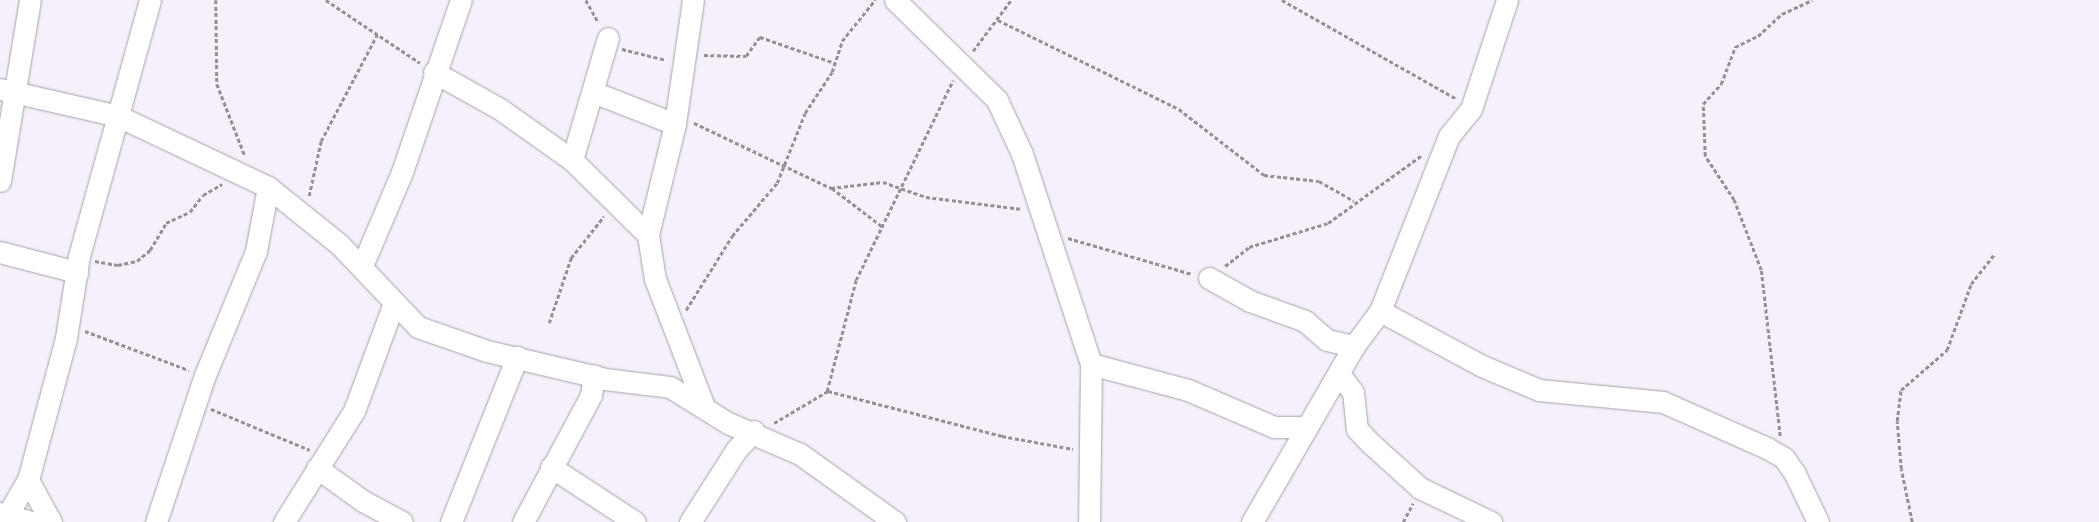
<!DOCTYPE html>
<html>
<head>
<meta charset="utf-8">
<style>
  body { margin:0 }
  #map { position:relative; width:2099px; height:522px; overflow:hidden; background:#f5f0fa; font-family:"Roboto Condensed",sans-serif }
  div>[style] { position:absolute }
  .path>* { height:2.5px; margin-top:-1.25px; transform-origin:0; background:repeating-linear-gradient(90deg,#949097 0 4px,transparent 0 6.5px) }
  .roads { filter:drop-shadow(0 0 1px #a6a1aa) drop-shadow(0 0 1px #a6a1aa) }
  .minor>* { height:21px; margin:-10.5px; padding:0 10.5px; transform-origin:10.5px; border-radius:10.5px; background:#fff }
  span { translate:-50% -50%; white-space:nowrap; text-align:center; line-height:1.15; -webkit-text-stroke:5px #f5f0fa; paint-order:stroke }
</style>
</head>
<body>
<div id="map">
  <div class="path">
    <div style="left:216px;top:0;width:84px;rotate:89.3deg"></div>
    <div style="left:217px;top:84px;width:77px;rotate:68.7deg"></div>
    <div style="left:326px;top:0;width:113px;rotate:33.8deg"></div>
    <div style="left:586px;top:0;width:26px;rotate:61deg"></div>
    <div style="left:1282px;top:0;width:201px;rotate:29.5deg"></div>
    <div style="left:998px;top:20px;width:202px;rotate:26.2deg"></div>
    <div style="left:1179px;top:109px;width:108px;rotate:37.8deg"></div>
    <div style="left:1264px;top:175px;width:55px;rotate:6.2deg"></div>
    <div style="left:1319px;top:181px;width:40px;rotate:29.7deg"></div>
    <div style="left:622px;top:49px;width:45px;rotate:14deg"></div>
    <div style="left:973px;top:51px;width:64px;rotate:-53.3deg"></div>
    <div style="left:704px;top:55px;width:42px;rotate:1.4deg"></div>
    <div style="left:746px;top:56px;width:24px;rotate:-54deg"></div>
    <div style="left:760px;top:37px;width:79px;rotate:19.1deg"></div>
    <div style="left:694px;top:123px;width:152px;rotate:25.4deg"></div>
    <div style="left:831px;top:188px;width:52px;rotate:-6.6deg"></div>
    <div style="left:883px;top:182px;width:46px;rotate:19.2deg"></div>
    <div style="left:926px;top:197px;width:97px;rotate:7.1deg"></div>
    <div style="left:832px;top:188px;width:64px;rotate:37.4deg"></div>
    <div style="left:309px;top:196px;width:56px;rotate:-77.7deg"></div>
    <div style="left:321px;top:141px;width:120px;rotate:-62.2deg"></div>
    <div style="left:1068px;top:238px;width:129px;rotate:16.2deg"></div>
    <div style="left:95px;top:261px;width:23px;rotate:10deg"></div>
    <div style="left:118px;top:265px;width:19px;rotate:-12deg"></div>
    <div style="left:137px;top:261px;width:17px;rotate:-40deg"></div>
    <div style="left:150px;top:250px;width:31px;rotate:-59deg"></div>
    <div style="left:166px;top:223px;width:26px;rotate:-25deg"></div>
    <div style="left:190px;top:212px;width:21px;rotate:-53deg"></div>
    <div style="left:203px;top:195px;width:22px;rotate:-30deg"></div>
    <div style="left:1225px;top:266px;width:31px;rotate:-38deg"></div>
    <div style="left:1249px;top:247px;width:83px;rotate:-16.9deg"></div>
    <div style="left:1328px;top:223px;width:116px;rotate:-35.9deg"></div>
    <div style="left:686px;top:310px;width:87px;rotate:-58.1deg"></div>
    <div style="left:732px;top:236px;width:70px;rotate:-49.7deg"></div>
    <div style="left:777px;top:183px;width:75px;rotate:-68.2deg"></div>
    <div style="left:805px;top:113px;width:49px;rotate:-56.6deg"></div>
    <div style="left:832px;top:72px;width:33px;rotate:-72deg"></div>
    <div style="left:842px;top:41px;width:53px;rotate:-51.2deg"></div>
    <div style="left:549px;top:323px;width:69px;rotate:-71.3deg"></div>
    <div style="left:571px;top:258px;width:53px;rotate:-51.8deg"></div>
    <div style="left:85px;top:331px;width:111px;rotate:20.6deg"></div>
    <div style="left:827px;top:391px;width:115px;rotate:-75.4deg"></div>
    <div style="left:856px;top:280px;width:222px;rotate:-64.1deg"></div>
    <div style="left:211px;top:409px;width:107px;rotate:22.5deg"></div>
    <div style="left:774px;top:423px;width:63px;rotate:-30.7deg"></div>
    <div style="left:828px;top:391px;width:180px;rotate:14.5deg"></div>
    <div style="left:1002px;top:436px;width:72px;rotate:10.4deg"></div>
    <div style="left:1780px;top:436px;width:167px;rotate:-96.5deg"></div>
    <div style="left:1761px;top:270px;width:75px;rotate:-111.1deg"></div>
    <div style="left:1734px;top:200px;width:53px;rotate:-123.4deg"></div>
    <div style="left:1705px;top:156px;width:52px;rotate:-92.2deg"></div>
    <div style="left:1703px;top:104px;width:27px;rotate:-48deg"></div>
    <div style="left:1721px;top:84px;width:40px;rotate:-69deg"></div>
    <div style="left:1735px;top:47px;width:25px;rotate:-26deg"></div>
    <div style="left:1758px;top:36px;width:33px;rotate:-43deg"></div>
    <div style="left:1782px;top:14px;width:33px;rotate:-25deg"></div>
    <div style="left:1403px;top:522px;width:21px;rotate:-62deg"></div>
    <div style="left:1912px;top:522px;width:54px;rotate:-101.7deg"></div>
    <div style="left:1901px;top:469px;width:48px;rotate:-94.8deg"></div>
    <div style="left:1897px;top:421px;width:31px;rotate:-83deg"></div>
    <div style="left:1901px;top:390px;width:61px;rotate:-41deg"></div>
    <div style="left:1947px;top:350px;width:70px;rotate:-70deg"></div>
    <div style="left:1971px;top:284px;width:37px;rotate:-52deg"></div>
  </div>
  <div class="roads">
    <div class="minor">
      <div style="left:693px;top:0;width:125px;rotate:98.3deg"></div>
      <div style="left:675px;top:124px;width:114px;rotate:103.7deg"></div>
      <div style="left:648px;top:235px;width:45px;rotate:81deg"></div>
      <div style="left:655px;top:279px;width:134px;rotate:69deg"></div>
      <div style="left:895px;top:0;width:143px;rotate:44.4deg"></div>
      <div style="left:997px;top:100px;width:60px;rotate:65.2deg"></div>
      <div style="left:1022px;top:154px;width:221px;rotate:71.8deg"></div>
      <div style="left:1091px;top:364px;width:158px;rotate:90.7deg"></div>
      <div style="left:434px;top:72px;width:76px;rotate:29.3deg"></div>
      <div style="left:500px;top:109px;width:88px;rotate:35.3deg"></div>
      <div style="left:572px;top:160px;width:107px;rotate:44.6deg"></div>
      <div style="left:0;top:89px;width:121px;rotate:12.9deg"></div>
      <div style="left:118px;top:116px;width:166px;rotate:25.3deg"></div>
      <div style="left:268px;top:187px;width:91px;rotate:38.8deg"></div>
      <div style="left:339px;top:244px;width:115px;rotate:46.4deg"></div>
      <div style="left:418px;top:327px;width:73px;rotate:19.2deg"></div>
      <div style="left:487px;top:351px;width:121px;rotate:13.3deg"></div>
      <div style="left:605px;top:379px;width:65px;rotate:7deg"></div>
      <div style="left:670px;top:387px;width:68px;rotate:31.8deg"></div>
      <div style="left:728px;top:423px;width:78px;rotate:23.3deg"></div>
      <div style="left:800px;top:454px;width:117px;rotate:35.6deg"></div>
      <div style="left:593px;top:92px;width:88px;rotate:21.3deg"></div>
      <div style="left:572px;top:160px;width:127px;rotate:-73.6deg"></div>
      <div style="left:0;top:181px;width:183px;rotate:-80.6deg"></div>
      <div style="left:0;top:252px;width:80px;rotate:14.6deg"></div>
      <div style="left:362px;top:266px;width:102px;rotate:-66.9deg"></div>
      <div style="left:402px;top:172px;width:182px;rotate:-71.1deg"></div>
      <div style="left:1209px;top:278px;width:47px;rotate:29.3deg"></div>
      <div style="left:1250px;top:301px;width:59px;rotate:20deg"></div>
      <div style="left:1305px;top:321px;width:29px;rotate:41deg"></div>
      <div style="left:1327px;top:340px;width:28px;rotate:13deg"></div>
      <div style="left:1380px;top:311px;width:116px;rotate:28.3deg"></div>
      <div style="left:1482px;top:366px;width:62px;rotate:22.8deg"></div>
      <div style="left:1539px;top:390px;width:125px;rotate:5.5deg"></div>
      <div style="left:1663px;top:402px;width:114px;rotate:23.9deg"></div>
      <div style="left:1767px;top:448px;width:20px;rotate:30deg"></div>
      <div style="left:1784px;top:458px;width:19px;rotate:55deg"></div>
      <div style="left:1795px;top:474px;width:53px;rotate:64.4deg"></div>
      <div style="left:1091px;top:364px;width:100px;rotate:15deg"></div>
      <div style="left:1188px;top:390px;width:94px;rotate:23.3deg"></div>
      <div style="left:1274px;top:427px;width:32px"></div>
      <div style="left:1340px;top:375px;width:21px;rotate:53deg"></div>
      <div style="left:1353px;top:392px;width:37px;rotate:84deg"></div>
      <div style="left:1357px;top:429px;width:18px;rotate:47deg"></div>
      <div style="left:1369px;top:442px;width:69px;rotate:42deg"></div>
      <div style="left:1420px;top:488px;width:79px;rotate:25.6deg"></div>
      <div style="left:551px;top:467px;width:100px;rotate:33.2deg"></div>
      <div style="left:317px;top:468px;width:57px;rotate:35.7deg"></div>
      <div style="left:363px;top:501px;width:44px;rotate:28.3deg"></div>
      <div style="left:28px;top:480px;width:48px;rotate:61.3deg"></div>
      <div style="left:0;top:513px;width:32px;rotate:16deg"></div>
      <div style="left:8px;top:514px;width:39px;rotate:-60deg"></div>
      <div style="left:28px;top:480px;width:147px;rotate:-75deg"></div>
      <div style="left:66px;top:338px;width:83px;rotate:-81deg"></div>
      <div style="left:79px;top:256px;width:266px;rotate:-74.5deg"></div>
      <div style="left:156px;top:522px;width:155px;rotate:-71.6deg"></div>
      <div style="left:205px;top:375px;width:134px;rotate:-67.6deg"></div>
      <div style="left:256px;top:251px;width:65px;rotate:-79.4deg"></div>
      <div style="left:284px;top:522px;width:131px;rotate:-57.8deg"></div>
      <div style="left:354px;top:411px;width:115px;rotate:-69.7deg"></div>
      <div style="left:451px;top:522px;width:178px;rotate:-68.2deg"></div>
      <div style="left:523px;top:522px;width:144px;rotate:-61.8deg"></div>
      <div style="left:591px;top:395px;width:20px;rotate:-81deg"></div>
      <div style="left:690px;top:522px;width:85px;rotate:-57.4deg"></div>
      <div style="left:736px;top:450px;width:26px;rotate:-47deg"></div>
      <div style="left:1252px;top:522px;width:203px;rotate:-59.9deg"></div>
      <div style="left:1354px;top:346px;width:44px;rotate:-53.4deg"></div>
      <div style="left:1380px;top:311px;width:188px;rotate:-68.5deg"></div>
      <div style="left:1449px;top:136px;width:35px;rotate:-51deg"></div>
      <div style="left:1471px;top:109px;width:115px;rotate:-71.7deg"></div>
    </div>
  </div>
</div>
</body>
</html>
